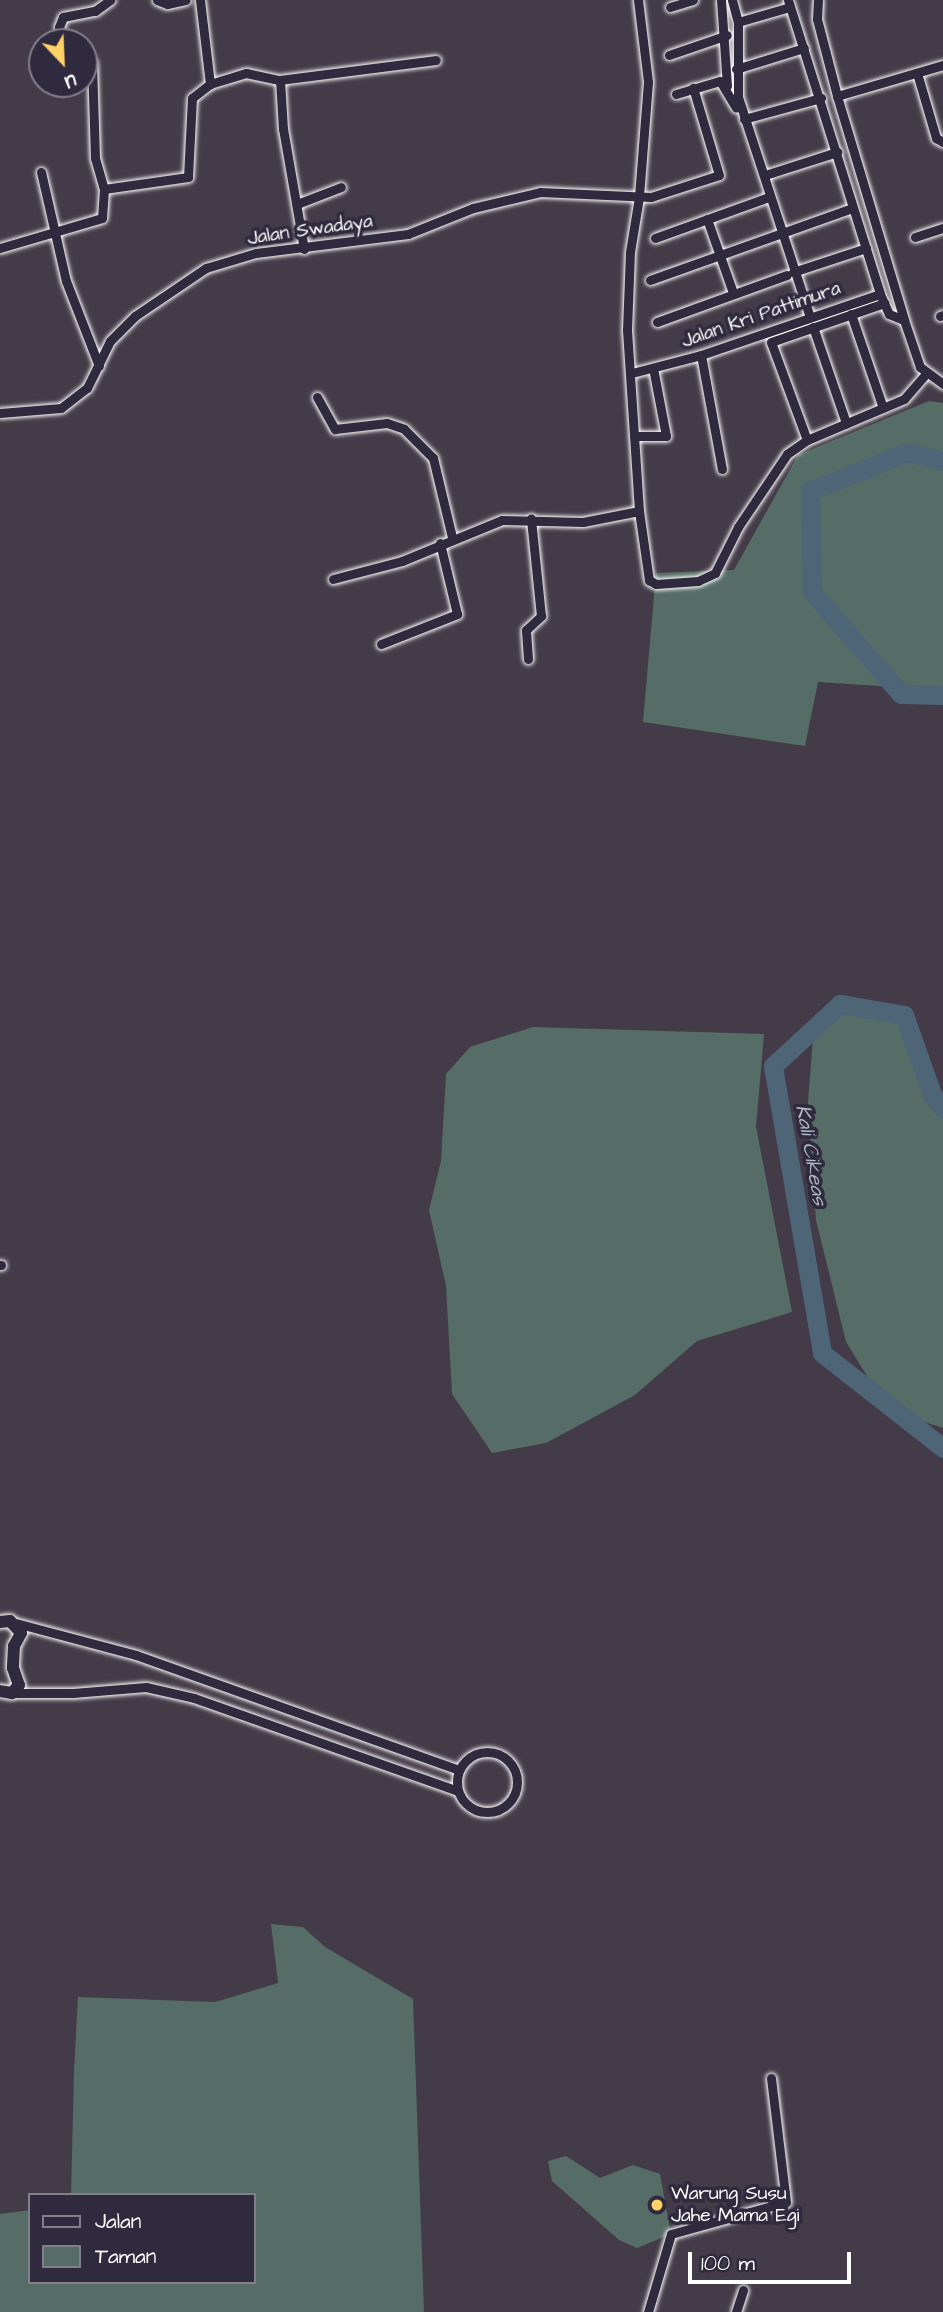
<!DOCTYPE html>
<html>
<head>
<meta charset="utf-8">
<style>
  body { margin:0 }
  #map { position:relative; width:943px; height:2312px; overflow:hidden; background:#443b48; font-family:"Architects Daughter",sans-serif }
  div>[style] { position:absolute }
  .green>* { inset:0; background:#566c67 }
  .river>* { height:19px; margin:-9.5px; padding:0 9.5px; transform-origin:9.5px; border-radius:9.5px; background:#4d6577 }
  .roads { filter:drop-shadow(0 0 2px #fff) drop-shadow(0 0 2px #fff) }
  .street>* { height:9px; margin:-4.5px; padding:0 4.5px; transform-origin:4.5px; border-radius:4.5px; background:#2f2a3d }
  .street>.ring { margin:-4.5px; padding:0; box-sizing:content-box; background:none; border:9px solid #2f2a3d; border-radius:50% }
  .secondary>* { height:12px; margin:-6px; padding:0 6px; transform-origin:6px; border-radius:6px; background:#2f2a3d }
  .dots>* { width:19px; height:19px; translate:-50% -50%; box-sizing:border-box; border:4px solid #2f2a3d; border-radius:50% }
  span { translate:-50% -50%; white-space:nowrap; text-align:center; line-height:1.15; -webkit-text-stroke:7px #2f2a3d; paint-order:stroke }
  .street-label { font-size:19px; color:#fff }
  .poi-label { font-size:19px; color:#fff }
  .left { translate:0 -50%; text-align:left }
  .water-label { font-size:21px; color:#afbac2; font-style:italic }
  .legend { position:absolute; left:28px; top:2193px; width:228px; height:91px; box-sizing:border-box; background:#2f2a3d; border:2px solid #827f8b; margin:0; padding:9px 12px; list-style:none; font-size:21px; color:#fff }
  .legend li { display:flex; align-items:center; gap:14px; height:35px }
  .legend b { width:35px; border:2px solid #827f8b }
  .north { position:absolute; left:28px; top:28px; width:70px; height:70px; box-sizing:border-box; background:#2f2a3d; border:2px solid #827f8b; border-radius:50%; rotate:157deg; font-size:19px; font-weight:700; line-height:28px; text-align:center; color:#fff }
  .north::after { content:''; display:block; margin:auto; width:24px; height:32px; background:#ffd166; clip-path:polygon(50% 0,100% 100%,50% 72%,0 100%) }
  .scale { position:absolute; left:688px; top:2252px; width:163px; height:32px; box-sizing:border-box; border:4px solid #fff; border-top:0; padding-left:9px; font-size:21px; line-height:24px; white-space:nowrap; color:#fff; -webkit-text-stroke:5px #2f2a3d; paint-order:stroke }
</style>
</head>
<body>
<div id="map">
  <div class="green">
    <div style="clip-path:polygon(929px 401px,943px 403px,943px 690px,818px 682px,805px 746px,643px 722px,656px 573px,734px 570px,798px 455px)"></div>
    <div style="clip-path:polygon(854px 1002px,883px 1002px,908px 1033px,943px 1109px,943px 1428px,888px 1410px,846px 1342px,816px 1220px,808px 1103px,813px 1037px)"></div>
    <div style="clip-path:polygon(533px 1027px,764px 1034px,756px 1127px,792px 1312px,697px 1341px,635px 1395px,546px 1443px,492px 1453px,452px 1394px,446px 1286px,429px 1210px,441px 1161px,446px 1074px,470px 1047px)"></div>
    <div style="clip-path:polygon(271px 1924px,303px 1927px,325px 1947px,413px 1999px,424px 2312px,0 2312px,0 2214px,30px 2210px,30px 2282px,254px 2282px,254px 2195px,71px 2195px,74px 2071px,78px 1997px,215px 2002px,278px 1983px)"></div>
    <div style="clip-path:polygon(566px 2156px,600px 2178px,633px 2165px,660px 2174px,671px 2234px,637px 2248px,619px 2240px,552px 2181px,548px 2161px)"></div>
  </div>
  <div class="river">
    <div style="left:943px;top:461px;width:37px;rotate:-166deg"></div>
    <div style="left:907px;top:452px;width:105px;rotate:158.1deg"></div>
    <div style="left:810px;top:491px;width:101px;rotate:88.9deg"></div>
    <div style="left:812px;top:592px;width:135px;rotate:48.9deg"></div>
    <div style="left:901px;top:694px;width:42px;rotate:1.4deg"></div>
    <div style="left:943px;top:1109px;width:19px;rotate:-126deg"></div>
    <div style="left:932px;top:1094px;width:84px;rotate:-109.5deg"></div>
    <div style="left:904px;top:1015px;width:65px;rotate:-170.2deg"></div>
    <div style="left:840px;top:1004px;width:91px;rotate:137.2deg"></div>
    <div style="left:773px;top:1066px;width:291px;rotate:80.3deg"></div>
    <div style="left:822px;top:1353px;width:154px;rotate:38.1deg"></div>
  </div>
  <div class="roads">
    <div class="street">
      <div style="left:157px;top:0;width:11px;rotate:22deg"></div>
      <div style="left:167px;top:4px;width:19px;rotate:-12deg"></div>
      <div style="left:200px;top:0;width:85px;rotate:83.2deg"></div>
      <div style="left:638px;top:0;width:83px;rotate:83deg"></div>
      <div style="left:648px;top:82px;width:115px;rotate:94.5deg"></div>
      <div style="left:639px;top:197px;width:56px;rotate:99.3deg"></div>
      <div style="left:630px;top:252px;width:78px;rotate:92.2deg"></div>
      <div style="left:627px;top:330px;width:181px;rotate:86.2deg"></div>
      <div style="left:639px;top:511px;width:70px;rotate:81.8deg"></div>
      <div style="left:649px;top:580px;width:8px;rotate:30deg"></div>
      <div style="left:656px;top:584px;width:42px;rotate:-4.1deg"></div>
      <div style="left:698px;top:581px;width:19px;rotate:-25deg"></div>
      <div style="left:715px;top:573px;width:51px;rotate:-63.4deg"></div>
      <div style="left:738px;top:527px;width:88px;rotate:-56.1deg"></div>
      <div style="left:787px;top:454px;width:24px;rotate:-35deg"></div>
      <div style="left:807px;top:440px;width:105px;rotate:-22.9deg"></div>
      <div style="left:904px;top:399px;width:33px;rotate:-49deg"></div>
      <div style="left:721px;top:0;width:86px;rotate:86deg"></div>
      <div style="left:732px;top:0;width:23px;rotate:75deg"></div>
      <div style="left:738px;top:22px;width:75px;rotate:90deg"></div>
      <div style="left:738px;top:97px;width:231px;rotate:71.9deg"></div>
      <div style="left:788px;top:0;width:308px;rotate:72.6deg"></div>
      <div style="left:880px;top:294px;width:22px;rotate:66deg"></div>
      <div style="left:889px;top:314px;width:16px;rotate:22deg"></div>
      <div style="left:818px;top:0;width:19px;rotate:93deg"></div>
      <div style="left:817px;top:19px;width:80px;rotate:75.4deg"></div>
      <div style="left:837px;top:96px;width:234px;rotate:73.3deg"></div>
      <div style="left:904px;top:320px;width:50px;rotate:71.2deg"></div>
      <div style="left:920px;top:367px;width:29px;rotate:36deg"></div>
      <div style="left:670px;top:7px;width:24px;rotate:-17deg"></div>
      <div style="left:738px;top:22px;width:54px;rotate:-16.1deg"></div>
      <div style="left:65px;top:42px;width:16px;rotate:-112deg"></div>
      <div style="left:59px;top:27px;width:11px;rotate:-68deg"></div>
      <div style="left:63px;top:17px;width:33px;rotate:-11deg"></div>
      <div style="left:95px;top:11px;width:19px;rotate:-36deg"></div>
      <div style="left:84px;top:52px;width:14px;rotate:54deg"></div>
      <div style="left:92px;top:63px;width:95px;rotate:88.2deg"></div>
      <div style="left:95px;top:158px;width:32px;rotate:74deg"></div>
      <div style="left:669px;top:55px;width:61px;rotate:-19deg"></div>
      <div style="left:736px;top:69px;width:71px;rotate:-17.2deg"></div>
      <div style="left:917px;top:73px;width:68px;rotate:73.7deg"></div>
      <div style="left:936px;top:138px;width:8px;rotate:30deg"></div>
      <div style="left:676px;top:94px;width:46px;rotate:-16.5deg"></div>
      <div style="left:720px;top:81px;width:31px;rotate:59deg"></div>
      <div style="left:837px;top:96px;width:110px;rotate:-16.3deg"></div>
      <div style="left:744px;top:119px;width:80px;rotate:-15.3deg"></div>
      <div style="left:41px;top:172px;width:112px;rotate:77.1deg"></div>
      <div style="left:66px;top:281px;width:91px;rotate:68.8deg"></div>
      <div style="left:765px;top:175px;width:76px;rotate:-17.7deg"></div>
      <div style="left:297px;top:204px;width:47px;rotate:-21.1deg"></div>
      <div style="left:707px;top:219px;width:78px;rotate:70.6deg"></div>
      <div style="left:915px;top:237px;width:29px;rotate:-18deg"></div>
      <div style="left:655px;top:238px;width:121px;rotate:-19.8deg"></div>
      <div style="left:0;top:248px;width:106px;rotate:-16.4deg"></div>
      <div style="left:102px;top:218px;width:29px;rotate:-86deg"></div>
      <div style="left:104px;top:189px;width:85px;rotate:-8.1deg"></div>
      <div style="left:188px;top:177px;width:79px;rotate:-87.1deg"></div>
      <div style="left:192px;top:98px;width:23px;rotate:-38deg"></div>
      <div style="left:210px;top:84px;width:38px;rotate:-17deg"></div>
      <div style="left:246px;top:73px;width:35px;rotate:12deg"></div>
      <div style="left:304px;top:249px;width:122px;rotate:-99.9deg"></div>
      <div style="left:283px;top:129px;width:49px;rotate:-93.5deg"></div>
      <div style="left:280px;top:80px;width:157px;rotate:-7.3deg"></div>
      <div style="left:793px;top:272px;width:77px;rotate:-18.2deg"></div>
      <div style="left:650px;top:280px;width:214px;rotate:-19.6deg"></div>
      <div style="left:851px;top:314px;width:99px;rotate:71.2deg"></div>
      <div style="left:940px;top:316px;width:3px;rotate:-18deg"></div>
      <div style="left:657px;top:322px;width:138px;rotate:-19.9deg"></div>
      <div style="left:813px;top:327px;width:102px;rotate:71deg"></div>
      <div style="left:701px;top:355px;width:116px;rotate:79.6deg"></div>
      <div style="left:632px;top:373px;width:71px;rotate:-14.6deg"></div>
      <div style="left:701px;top:355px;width:189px;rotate:-18.8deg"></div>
      <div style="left:317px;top:397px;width:37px;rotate:61deg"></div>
      <div style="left:335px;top:429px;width:52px;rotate:-6.6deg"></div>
      <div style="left:387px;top:423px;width:18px;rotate:19deg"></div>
      <div style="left:404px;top:429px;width:41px;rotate:45deg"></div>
      <div style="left:433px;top:458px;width:81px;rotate:76.5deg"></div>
      <div style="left:0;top:413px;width:61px;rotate:-4.7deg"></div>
      <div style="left:61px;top:408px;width:33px;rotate:-38deg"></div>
      <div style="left:87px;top:388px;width:52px;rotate:-63.9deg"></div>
      <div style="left:110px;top:341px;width:35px;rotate:-45deg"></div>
      <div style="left:135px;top:316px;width:86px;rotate:-34.1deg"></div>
      <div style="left:206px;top:268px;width:52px;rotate:-16.7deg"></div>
      <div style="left:256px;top:253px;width:153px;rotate:-7.1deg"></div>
      <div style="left:408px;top:234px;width:70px;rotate:-21.8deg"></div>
      <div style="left:473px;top:208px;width:69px;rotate:-13.4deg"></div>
      <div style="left:540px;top:192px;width:111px;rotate:2.6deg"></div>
      <div style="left:651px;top:197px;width:71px;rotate:-17.9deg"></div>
      <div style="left:719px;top:175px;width:91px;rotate:-106.6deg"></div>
      <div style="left:636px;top:436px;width:30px"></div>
      <div style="left:666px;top:436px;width:69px;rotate:-100.8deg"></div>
      <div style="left:807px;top:440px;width:104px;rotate:-110.2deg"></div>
      <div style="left:771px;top:342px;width:120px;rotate:-19deg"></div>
      <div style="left:333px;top:579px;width:71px;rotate:-14.6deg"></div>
      <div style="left:402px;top:561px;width:108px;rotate:-22.3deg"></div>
      <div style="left:502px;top:520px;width:81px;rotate:1.4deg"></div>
      <div style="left:583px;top:522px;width:57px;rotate:-11.1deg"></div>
      <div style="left:381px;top:644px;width:82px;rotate:-21.5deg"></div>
      <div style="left:457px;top:614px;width:73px;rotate:-103.5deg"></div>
      <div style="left:528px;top:659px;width:29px;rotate:-94deg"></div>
      <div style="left:526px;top:630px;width:21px;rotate:-43deg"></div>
      <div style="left:541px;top:616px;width:98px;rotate:-95.9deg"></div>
      <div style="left:0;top:1265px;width:1px"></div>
      <div style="left:12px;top:1622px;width:128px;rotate:14.9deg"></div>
      <div style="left:136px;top:1655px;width:343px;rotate:19.6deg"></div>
      <div style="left:12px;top:1693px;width:61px"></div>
      <div style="left:73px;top:1693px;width:73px;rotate:-4.7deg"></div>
      <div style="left:146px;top:1687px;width:49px;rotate:12.9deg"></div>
      <div style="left:194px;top:1698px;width:280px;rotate:19.4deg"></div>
      <div class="ring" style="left:457px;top:1752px;width:51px;height:51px"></div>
      <div style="left:648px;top:2312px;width:81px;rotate:-73.6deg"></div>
      <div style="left:671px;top:2234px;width:119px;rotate:-15.5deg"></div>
      <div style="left:786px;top:2202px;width:125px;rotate:-96.9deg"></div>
      <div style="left:736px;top:2312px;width:23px;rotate:-72deg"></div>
    </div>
    <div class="secondary">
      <div style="left:0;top:1622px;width:10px;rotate:-6deg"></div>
      <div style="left:10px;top:1621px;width:16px;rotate:47deg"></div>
      <div style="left:21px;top:1633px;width:15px;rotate:118deg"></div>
      <div style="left:14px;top:1646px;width:22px;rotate:93deg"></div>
      <div style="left:13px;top:1668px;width:18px;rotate:71deg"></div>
      <div style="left:19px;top:1685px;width:11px;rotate:131deg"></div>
      <div style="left:12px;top:1693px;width:12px;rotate:-171deg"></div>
    </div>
  </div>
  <div class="dots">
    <div style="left:657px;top:2205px;background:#ffd166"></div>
  </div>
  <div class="street-label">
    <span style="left:310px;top:230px;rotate:-8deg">Jalan Swadaya</span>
    <span style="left:761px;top:315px;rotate:-19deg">Jalan Kri Pattimura</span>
  </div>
  <div class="poi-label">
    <span class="left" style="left:671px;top:2205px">Warung Susu<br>Jahe Mama Egi</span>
  </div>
  <div class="water-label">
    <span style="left:811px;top:1155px;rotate:80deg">Kali Cikeas</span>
  </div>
  <ul class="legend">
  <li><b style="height:9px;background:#2f2a3d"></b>Jalan</li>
  <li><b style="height:19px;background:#566c67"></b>Taman</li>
  </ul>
  <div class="north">U</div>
  <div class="scale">100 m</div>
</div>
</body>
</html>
